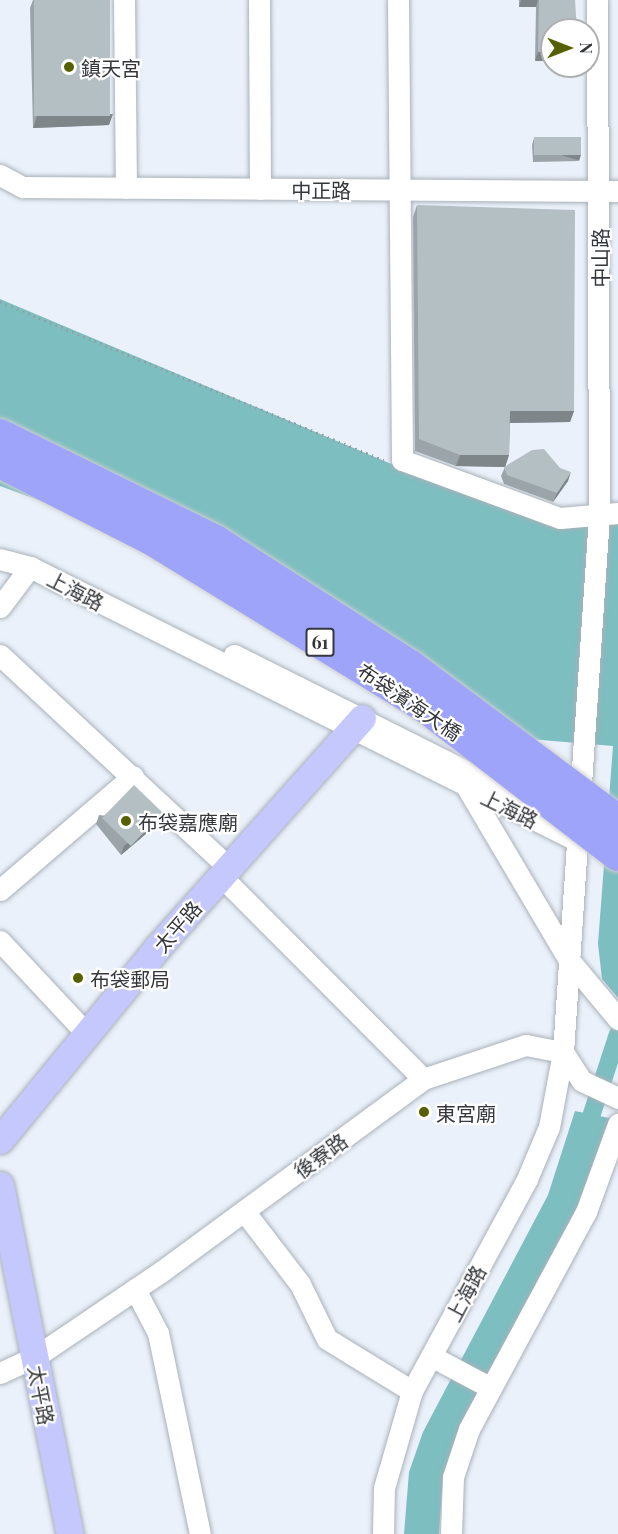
<!DOCTYPE html>
<html>
<head>
<meta charset="utf-8">
<style>
  body { margin:0 }
  #map { position:relative; width:618px; height:1534px; overflow:hidden; background:#eaf1fa; font-family:"Playfair Display","Noto Sans TC",serif }
  div>[style] { position:absolute }
  .water>* { inset:0; background:#7dbec0 }
  .canal>* { height:18px; margin:-9px; padding:0 9px; transform-origin:9px; border-radius:9px; background:#7dbec0 }
  .path>* { height:3px; margin-top:-1.5px; transform-origin:0; background:repeating-linear-gradient(90deg,#979ca2 0 1.5px,transparent 0 6px) }
  .roads { filter:drop-shadow(0 0 2px #aab1b9) drop-shadow(0 0 2px #aab1b9) }
  .minor>* { height:21px; margin:-10.5px; padding:0 10.5px; transform-origin:10.5px; border-radius:10.5px; background:#fff }
  .major>* { height:27px; margin:-13.5px; padding:0 13.5px; transform-origin:13.5px; border-radius:13.5px; background:#c4c8fc }
  .bridges { filter:drop-shadow(0 0 2px #cecfd0) drop-shadow(0 0 2px #cecfd0) }
  .highway-bridge>* { height:32px; margin:-16px; padding:0 16px; transform-origin:16px; border-radius:16px; background:#9da4fa }
  .wall>* { inset:0; background:#9ba4a9 }
  .shaded-wall>* { inset:0; background:#7e8689; transform-origin:0 0 }
  .building>* { inset:0; background:#b4bfc4; transform-origin:0 0 }
  .dots>* { width:16px; height:16px; translate:-50% -50%; box-sizing:border-box; border:3px solid #fff; border-radius:50% }
  span { translate:-50% -50%; white-space:nowrap; text-align:center; line-height:1.15; -webkit-text-stroke:4.5px #fff; paint-order:stroke }
  .shield-label span { padding:2px 4px; background:#fff; border:2px solid; border-radius:4px; -webkit-text-stroke-width:0 }
  .shield-label { font-size:18px; color:#34373b; font-weight:700 }
  .poi-label { font-size:20px; color:#34373b }
  .left { translate:0 -50%; text-align:left }
  .street-label { font-size:20px; color:#34373b }
  .north { position:absolute; left:540px; top:18px; width:60px; height:60px; box-sizing:border-box; background:#fff; border:2px solid #aeafb1; border-radius:50%; rotate:90deg; font-size:16px; font-weight:700; line-height:24px; text-align:center; color:#34373b }
  .north::after { content:''; display:block; margin:auto; width:21px; height:27px; background:#556000; clip-path:polygon(50% 0,100% 100%,50% 72%,0 100%) }
</style>
</head>
<body>
<div id="map">
  <div class="water">
    <div style="clip-path:polygon(0 299px,389px 463px,560px 518px,618px 524px,618px 998px,602px 979px,598px 944px,613px 746px,494px 736px,93px 520px,0 486px)"></div>
    <div style="clip-path:polygon(575px 1111px,614px 1119px,580px 1214px,470px 1417px,442px 1491px,439px 1534px,404px 1534px,409px 1472px,423px 1432px,548px 1195px)"></div>
  </div>
  <div class="canal">
    <div style="left:584px;top:1138px;width:109px;rotate:-71.9deg"></div>
  </div>
  <div class="path">
    <div style="left:0;top:302px;width:415px;rotate:22.4deg"></div>
  </div>
  <div class="roads">
    <div class="minor">
      <div style="left:124px;top:0;width:188px;rotate:89.4deg"></div>
      <div style="left:259px;top:0;width:189px;rotate:89.7deg"></div>
      <div style="left:398px;top:0;width:460px;rotate:89.5deg"></div>
      <div style="left:402px;top:460px;width:168px;rotate:20.2deg"></div>
      <div style="left:560px;top:518px;width:58px;rotate:-4.9deg"></div>
      <div style="left:0;top:175px;width:26px;rotate:28deg"></div>
      <div style="left:23px;top:187px;width:595px;rotate:0.39deg"></div>
      <div style="left:0;top:559px;width:31px;rotate:15deg"></div>
      <div style="left:30px;top:567px;width:610px;rotate:26.57deg"></div>
      <div style="left:0;top:607px;width:50px;rotate:-53.1deg"></div>
      <div style="left:0;top:655px;width:313px;rotate:42.9deg"></div>
      <div style="left:234px;top:655px;width:329px;rotate:26.6deg"></div>
      <div style="left:466px;top:786px;width:202px;rotate:59.4deg"></div>
      <div style="left:569px;top:960px;width:77px;rotate:50.3deg"></div>
      <div style="left:221px;top:876px;width:286px;rotate:45.1deg"></div>
      <div style="left:0;top:890px;width:175px;rotate:-40.6deg"></div>
      <div style="left:0;top:941px;width:127px;rotate:46.9deg"></div>
      <div style="left:244px;top:1211px;width:92px;rotate:52.5deg"></div>
      <div style="left:300px;top:1284px;width:61px;rotate:63.9deg"></div>
      <div style="left:327px;top:1339px;width:100px;rotate:31.5deg"></div>
      <div style="left:135px;top:1289px;width:50px;rotate:62.4deg"></div>
      <div style="left:158px;top:1333px;width:205px;rotate:78.2deg"></div>
      <div style="left:431px;top:1356px;width:68px;rotate:28.1deg"></div>
      <div style="left:0;top:1373px;width:38px;rotate:-25deg"></div>
      <div style="left:35px;top:1357px;width:153px;rotate:-34.1deg"></div>
      <div style="left:162px;top:1271px;width:324px;rotate:-36.3deg"></div>
      <div style="left:423px;top:1079px;width:108px;rotate:-18.3deg"></div>
      <div style="left:526px;top:1045px;width:38px;rotate:11deg"></div>
      <div style="left:563px;top:1052px;width:35px;rotate:57deg"></div>
      <div style="left:582px;top:1081px;width:40px;rotate:25deg"></div>
      <div style="left:383px;top:1534px;width:46px;rotate:-88.8deg"></div>
      <div style="left:384px;top:1488px;width:101px;rotate:-73.9deg"></div>
      <div style="left:412px;top:1391px;width:241px;rotate:-61.5deg"></div>
      <div style="left:527px;top:1179px;width:56px;rotate:-67.1deg"></div>
      <div style="left:549px;top:1127px;width:76px;rotate:-79.4deg"></div>
      <div style="left:563px;top:1052px;width:537px;rotate:-86.16deg"></div>
      <div style="left:599px;top:516px;width:516px;rotate:-90.22deg"></div>
      <div style="left:451px;top:1534px;width:57px;rotate:-88deg"></div>
      <div style="left:453px;top:1477px;width:51px;rotate:-71.6deg"></div>
      <div style="left:469px;top:1429px;width:247px;rotate:-61.7deg"></div>
      <div style="left:586px;top:1212px;width:94px;rotate:-70deg"></div>
    </div>
    <div class="major">
      <div style="left:0;top:1140px;width:248px;rotate:-50.7deg"></div>
      <div style="left:157px;top:948px;width:308px;rotate:-48.3deg"></div>
      <div style="left:0;top:1185px;width:356px;rotate:78.7deg"></div>
    </div>
  </div>
  <div class="bridges">
    <div class="highway-bridge">
      <div style="left:0;top:435px;width:242px;rotate:26.2deg"></div>
      <div style="left:217px;top:542px;width:229px;rotate:32.7deg"></div>
      <div style="left:410px;top:666px;width:259px;rotate:36.7deg"></div>
      <div style="left:0;top:462px;width:172px;rotate:27deg"></div>
      <div style="left:153px;top:540px;width:321px;rotate:31.5deg"></div>
      <div style="left:427px;top:708px;width:241px;rotate:37.6deg"></div>
    </div>
  </div>
  <div class="wall">
    <div style="clip-path:polygon(33px 0,110px 0,109px 125px,33px 128px,30px 8px)"></div>
    <div style="clip-path:polygon(519px 0,575px 0,535px 61px,536px 7px,519px 7px)"></div>
    <div style="clip-path:polygon(534px 138px,579px 161px,533px 162px,532px 145px)"></div>
    <div style="clip-path:polygon(417px 205px,574px 411px,570px 422px,510px 423px,509px 455px,505px 467px,568px 481px,553px 502px,504px 484px,501px 476px,505px 467px,456px 466px,415px 451px,413px 217px)"></div>
    <div style="clip-path:polygon(99px 815px,160px 822px,121px 855px,96px 824px)"></div>
  </div>
  <div class="shaded-wall">
    <div style="clip-path:polygon(521px 0,538px 0,536px 7px,519px 7px)"></div>
    <div style="clip-path:polygon(538px 52px,552px 52px,552px 61px,535px 61px)"></div>
    <div style="clip-path:polygon(113px 114px,109px 125px,33px 128px,37px 116px)"></div>
    <div style="left:581px;top:155px;width:6px;height:46px;rotate:108deg"></div>
    <div style="clip-path:polygon(510px 411px,574px 411px,570px 422px,506px 423px)"></div>
    <div style="clip-path:polygon(460px 455px,509px 455px,505px 467px,456px 466px)"></div>
    <div style="clip-path:polygon(571px 472px,568px 481px,553px 502px,557px 493px)"></div>
    <div style="clip-path:polygon(163px 813px,160px 822px,121px 855px,124px 846px)"></div>
  </div>
  <div class="building">
    <div style="left:34px;top:0;width:76px;height:116px"></div>
    <div style="clip-path:polygon(539px 0,575px 0,577px 30px,552px 30px,552px 52px,538px 52px)"></div>
    <div style="left:581px;top:137px;width:18px;height:47px;rotate:90deg"></div>
    <div style="clip-path:polygon(417px 205px,575px 210px,574px 411px,510px 411px,509px 455px,460px 455px,419px 439px)"></div>
    <div style="clip-path:polygon(544px 449px,560px 468px,571px 472px,557px 493px,507px 475px,504px 467px,532px 450px)"></div>
    <div style="left:134px;top:785px;width:40px;height:46px;rotate:44deg"></div>
  </div>
  <div class="dots">
    <div style="left:69px;top:67px;background:#556000"></div>
    <div style="left:126px;top:821px;background:#556000"></div>
    <div style="left:78px;top:978px;background:#556000"></div>
    <div style="left:424px;top:1112px;background:#556000"></div>
  </div>
  <div class="shield-label">
    <span style="left:320px;top:642px">61</span>
  </div>
  <div class="poi-label">
    <span class="left" style="left:81px;top:67px">鎮天宮</span>
    <span class="left" style="left:138px;top:821px">布袋嘉應廟</span>
    <span class="left" style="left:90px;top:978px">布袋郵局</span>
    <span class="left" style="left:436px;top:1112px">東宮廟</span>
  </div>
  <div class="street-label">
    <span style="left:321px;top:189px">中正路</span>
    <span style="left:599px;top:258px;rotate:-90deg">中山路</span>
    <span style="left:76px;top:590px;rotate:27deg">上海路</span>
    <span style="left:410px;top:701px;rotate:34deg">布袋濱海大橋</span>
    <span style="left:510px;top:808px;rotate:26deg">上海路</span>
    <span style="left:177px;top:926px;rotate:-49deg">太平路</span>
    <span style="left:320px;top:1155px;rotate:-36deg">後寮路</span>
    <span style="left:465px;top:1293px;rotate:-62deg">上海路</span>
    <span style="left:42px;top:1395px;rotate:79deg">太平路</span>
  </div>
  <div class="north">N</div>
</div>
</body>
</html>
